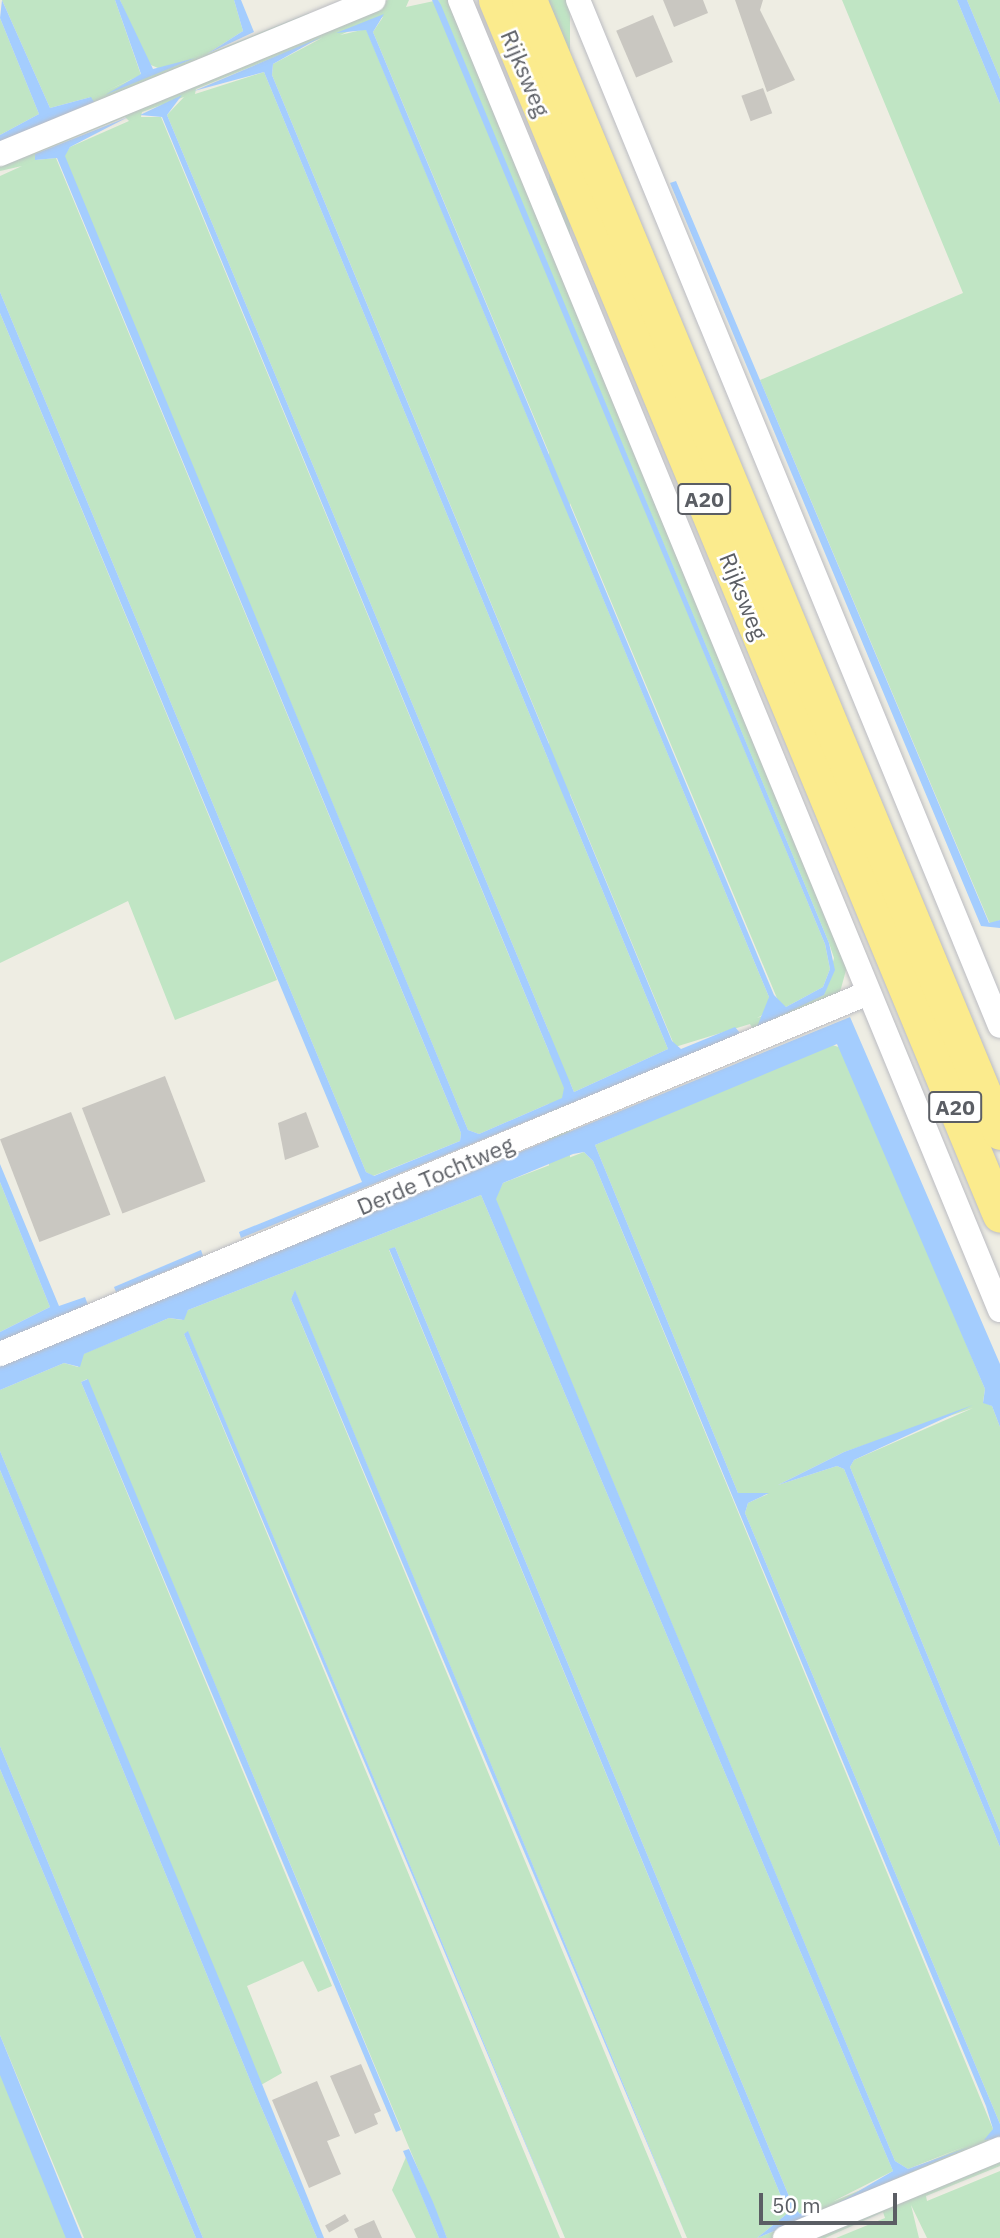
<!DOCTYPE html>
<html>
<head>
<meta charset="utf-8">
<style>
  body { margin:0 }
  #map { position:relative; width:1000px; height:2238px; overflow:hidden; background:#eeede3; font-family:"IBM Plex Sans",sans-serif }
  div>[style] { position:absolute }
  .green>* { inset:0; background:#c0e5c4; transform-origin:0 0 }
  .water>* { inset:0; background:#a4cdfe; transform-origin:0 0 }
  .building>* { inset:0; background:#c9c7c1; transform-origin:0 0 }
  .roads { filter:drop-shadow(0 0 2px #bbbcc2) drop-shadow(0 0 2px #bbbcc2) }
  .minor>* { height:24px; margin:-12px; padding:0 12px; transform-origin:12px; border-radius:12px; background:#fff }
  .highway>* { height:35px; margin:-17.5px; padding:0 17.5px; transform-origin:17.5px; border-radius:17.5px; background:#fbeb8d }
  span { translate:-50% -50%; white-space:nowrap; text-align:center; line-height:1.15; -webkit-text-stroke:5px #fff; paint-order:stroke }
  .shield-label span { padding:2px 5px; background:#fff; border:2px solid; border-radius:5px; -webkit-text-stroke-width:0 }
  .shield-label { font-size:21px; color:#5b5e64; font-weight:700 }
  .street-label { font-size:23px; color:#5b5e64 }
  .scale { position:absolute; left:759px; top:2193px; width:138px; height:32px; box-sizing:border-box; border:4px solid #5b5e64; border-top:0; padding-left:9px; font-size:21px; line-height:24px; white-space:nowrap; color:#5b5e64; -webkit-text-stroke:5px #fff; paint-order:stroke }
</style>
</head>
<body>
<div id="map">
  <div class="green">
    <div style="clip-path:polygon(2px 0,115px 0,141px 75px,106px 91px,158px 68px,146px 63px,120px 0,234px 0,243px 31px,207px 54px,309px 13px,308px 21px,0 142px,91px 97px,50px 108px)"></div>
    <div style="clip-path:polygon(388px 0,409px 0,406px 7px,434px 1px,825px 944px,830px 969px,823px 987px,786px 1007px,779px 1003px,373px 32px,383px 17px,340px 35px,366px 29px,769px 997px,768px 1012px,757px 1018px,824px 995px,834px 958px,829px 943px,438px 0,451px 0,848px 963px,840px 992px,753px 1030px,750px 1024px,675px 1047px,272px 75px,273px 64px,322px 38px,196px 89px,195px 94px,264px 72px,668px 1049px,574px 1092px,167px 115px,184px 97px,142px 112px,141px 117px,161px 117px,564px 1088px,562px 1098px,479px 1134px,468px 1130px,64px 156px,70px 147px,129px 121px,125px 117px,35px 154px,35px 160px,56px 158px,461px 1133px,460px 1141px,373px 1176px,366px 1172px,0 292px,0 176px,22px 166px,0 171px,0 162px)"></div>
    <div style="left:549px;top:0;width:21px;height:1180px"></div>
    <div style="clip-path:polygon(842px 0,957px 0,1000px 104px,1000px 920px,990px 924px,760px 380px,963px 293px)"></div>
    <div style="clip-path:polygon(967px 0,1000px 0,1000px 79px)"></div>
    <div style="clip-path:polygon(0 18px,39px 114px,0 135px)"></div>
    <div style="clip-path:polygon(0 313px,277px 980px,175px 1020px,128px 901px,0 963px)"></div>
    <div style="clip-path:polygon(829px 1044px,842px 1048px,985px 1389px,983px 1402px,992px 1406px,1000px 1427px,1000px 1832px,850px 1467px,854px 1460px,973px 1408px,844px 1452px,778px 1485px,837px 1466px,844px 1469px,1000px 1847px,1000px 2124px,745px 1513px,748px 1503px,768px 1494px,738px 1493px,595px 1145px)"></div>
    <div style="clip-path:polygon(584px 1152px,593px 1161px,993px 2129px,987px 2143px,775px 2238px,757px 2238px,820px 2213px,818px 2207px,800px 2214px,793px 2206px,395px 1247px,389px 1250px,788px 2213px,757px 2238px,687px 2238px,295px 1291px,291px 1299px,682px 2238px,565px 2238px,188px 1332px,184px 1334px,560px 2238px,447px 2238px,87px 1379px,81px 1382px,332px 1986px,318px 1992px,303px 1961px,247px 1986px,282px 2073px,261px 2085px,0 1451px,0 1390px,64px 1363px,78px 1367px,83px 1354px,169px 1318px,182px 1320px,188px 1310px,481px 1195px,893px 2171px,832px 2202px,966px 2146px,908px 2169px,895px 2161px,495px 1198px,503px 1183px)"></div>
    <div style="clip-path:polygon(0 1182px,50px 1307px,0 1332px)"></div>
    <div style="clip-path:polygon(0 1470px,259px 2102px,317px 2238px,203px 2238px,0 1746px)"></div>
    <div style="clip-path:polygon(0 1769px,196px 2238px,84px 2238px,0 2035px)"></div>
    <div style="clip-path:polygon(0 2050px,78px 2238px,0 2238px)"></div>
    <div style="clip-path:polygon(1000px 2154px,1000px 2166px,926px 2196px,927px 2201px,1000px 2171px,1000px 2238px,927px 2238px,911px 2205px,919px 2238px,836px 2238px,885px 2218px,883px 2212px,825px 2238px,794px 2238px)"></div>
    <div style="clip-path:polygon(406px 2157px,439px 2238px,416px 2238px,392px 2190px)"></div>
  </div>
  <div class="water">
    <div style="clip-path:polygon(2px 0,50px 108px,91px 97px,94px 102px,0 142px,0 135px,39px 114px,0 18px)"></div>
    <div style="clip-path:polygon(115px 0,120px 0,153px 69px,195px 58px,105px 95px,141px 74px)"></div>
    <div style="clip-path:polygon(234px 0,241px 0,254px 32px,207px 54px,243px 31px)"></div>
    <div style="clip-path:polygon(432px 0,438px 0,441px 5px,829px 943px,835px 970px,824px 995px,757px 1027px,769px 997px,366px 30px,336px 33px,384px 14px,373px 32px,774px 995px,786px 1007px,823px 987px,830px 969px,825px 944px)"></div>
    <div style="clip-path:polygon(957px 0,967px 0,1000px 79px,1000px 104px)"></div>
    <div style="clip-path:polygon(321px 37px,273px 64px,272px 75px,672px 1041px,681px 1049px,735px 1027px,741px 1034px,241px 1238px,239px 1232px,362px 1182px,0 313px,0 292px,366px 1172px,374px 1176px,460px 1141px,461px 1133px,57px 158px,35px 160px,35px 154px,128px 117px,70px 147px,65px 156px,468px 1130px,479px 1134px,562px 1098px,564px 1088px,162px 117px,140px 115px,182px 95px,167px 115px,574px 1092px,668px 1049px,264px 72px,194px 91px)"></div>
    <div style="clip-path:polygon(676px 181px,989px 923px,1000px 920px,1000px 928px,981px 926px,670px 183px)"></div>
    <div style="clip-path:polygon(850px 1017px,1000px 1364px,1000px 1427px,992px 1406px,983px 1403px,985px 1389px,837px 1044px,595px 1145px,738px 1493px,769px 1493px,748px 1503px,745px 1513px,1000px 2124px,1000px 2138px,984px 2140px,993px 2129px,986px 2106px,593px 1161px,584px 1152px,573px 1154px,503px 1183px,496px 1199px,895px 2161px,908px 2169px,969px 2147px,833px 2206px,893px 2171px,481px 1195px,188px 1310px,184px 1320px,169px 1318px,84px 1354px,80px 1367px,64px 1363px,0 1390px,0 1365px)"></div>
    <div style="clip-path:polygon(0 1164px,59px 1306px,85px 1297px,88px 1305px,0 1342px,0 1332px,50px 1307px,0 1182px)"></div>
    <div style="clip-path:polygon(395px 1247px,793px 2206px,800px 2214px,819px 2207px,821px 2212px,757px 2238px,788px 2213px,389px 1249px)"></div>
    <div style="clip-path:polygon(201px 1250px,203px 1256px,116px 1292px,114px 1287px)"></div>
    <div style="clip-path:polygon(295px 1290px,687px 2238px,291px 1299px)"></div>
    <div style="clip-path:polygon(188px 1331px,565px 2238px,184px 1334px)"></div>
    <div style="clip-path:polygon(88px 1379px,401px 2130px,396px 2132px,81px 1382px)"></div>
    <div style="clip-path:polygon(973px 1405px,854px 1460px,850px 1467px,1000px 1832px,1000px 1847px,844px 1469px,837px 1466px,778px 1485px,844px 1452px)"></div>
    <div style="clip-path:polygon(0 1451px,235px 2017px,324px 2238px,317px 2238px,259px 2102px,0 1470px)"></div>
    <div style="clip-path:polygon(0 1746px,203px 2238px,196px 2238px,0 1769px)"></div>
    <div style="left:0;top:2035px;width:220px;height:15px;rotate:68deg"></div>
    <div style="clip-path:polygon(409px 2149px,433px 2202px,447px 2238px,439px 2238px,403px 2151px)"></div>
  </div>
  <div class="building">
    <div style="clip-path:polygon(663px 0,703px 0,708px 13px,674px 27px)"></div>
    <div style="clip-path:polygon(735px 0,763px 0,760px 10px,795px 80px,767px 92px)"></div>
    <div style="left:653px;top:15px;width:51px;height:40px;rotate:67deg"></div>
    <div style="left:763px;top:88px;width:27px;height:23px;rotate:70deg"></div>
    <div style="left:165px;top:1076px;width:113px;height:89px;rotate:69deg"></div>
    <div style="left:71px;top:1112px;width:110px;height:76px;rotate:69deg"></div>
    <div style="clip-path:polygon(306px 1112px,319px 1147px,285px 1160px,278px 1123px)"></div>
    <div style="clip-path:polygon(361px 2064px,381px 2111px,374px 2114px,378px 2124px,355px 2134px,330px 2076px)"></div>
    <div style="clip-path:polygon(317px 2081px,340px 2136px,327px 2141px,341px 2174px,309px 2188px,272px 2100px)"></div>
    <div style="left:345px;top:2214px;width:8px;height:23px;rotate:60deg"></div>
    <div style="clip-path:polygon(374px 2220px,382px 2238px,358px 2238px,354px 2229px)"></div>
  </div>
  <div class="roads">
    <div class="minor">
      <div style="left:460px;top:0;width:1417px;rotate:67.6deg"></div>
      <div style="left:578px;top:0;width:1109px;rotate:67.64deg"></div>
      <div style="left:0;top:154px;width:404px;rotate:-22.4deg"></div>
      <div style="left:0;top:1354px;width:940px;rotate:-22.58deg"></div>
      <div style="left:785px;top:2238px;width:233px;rotate:-22.5deg"></div>
    </div>
    <div class="highway">
      <div style="left:496px;top:0;width:1315px;rotate:67.47deg"></div>
      <div style="left:529px;top:0;width:1226px;rotate:67.41deg"></div>
    </div>
  </div>
  <div class="shield-label">
    <span style="left:704px;top:499px">A20</span>
    <span style="left:955px;top:1107px">A20</span>
  </div>
  <div class="street-label">
    <span style="left:526px;top:73px;rotate:67deg">Rijksweg</span>
    <span style="left:744px;top:596px;rotate:68deg">Rijksweg</span>
    <span style="left:435px;top:1175px;rotate:-23deg">Derde Tochtweg</span>
  </div>
  <div class="scale">50 m</div>
</div>
</body>
</html>
